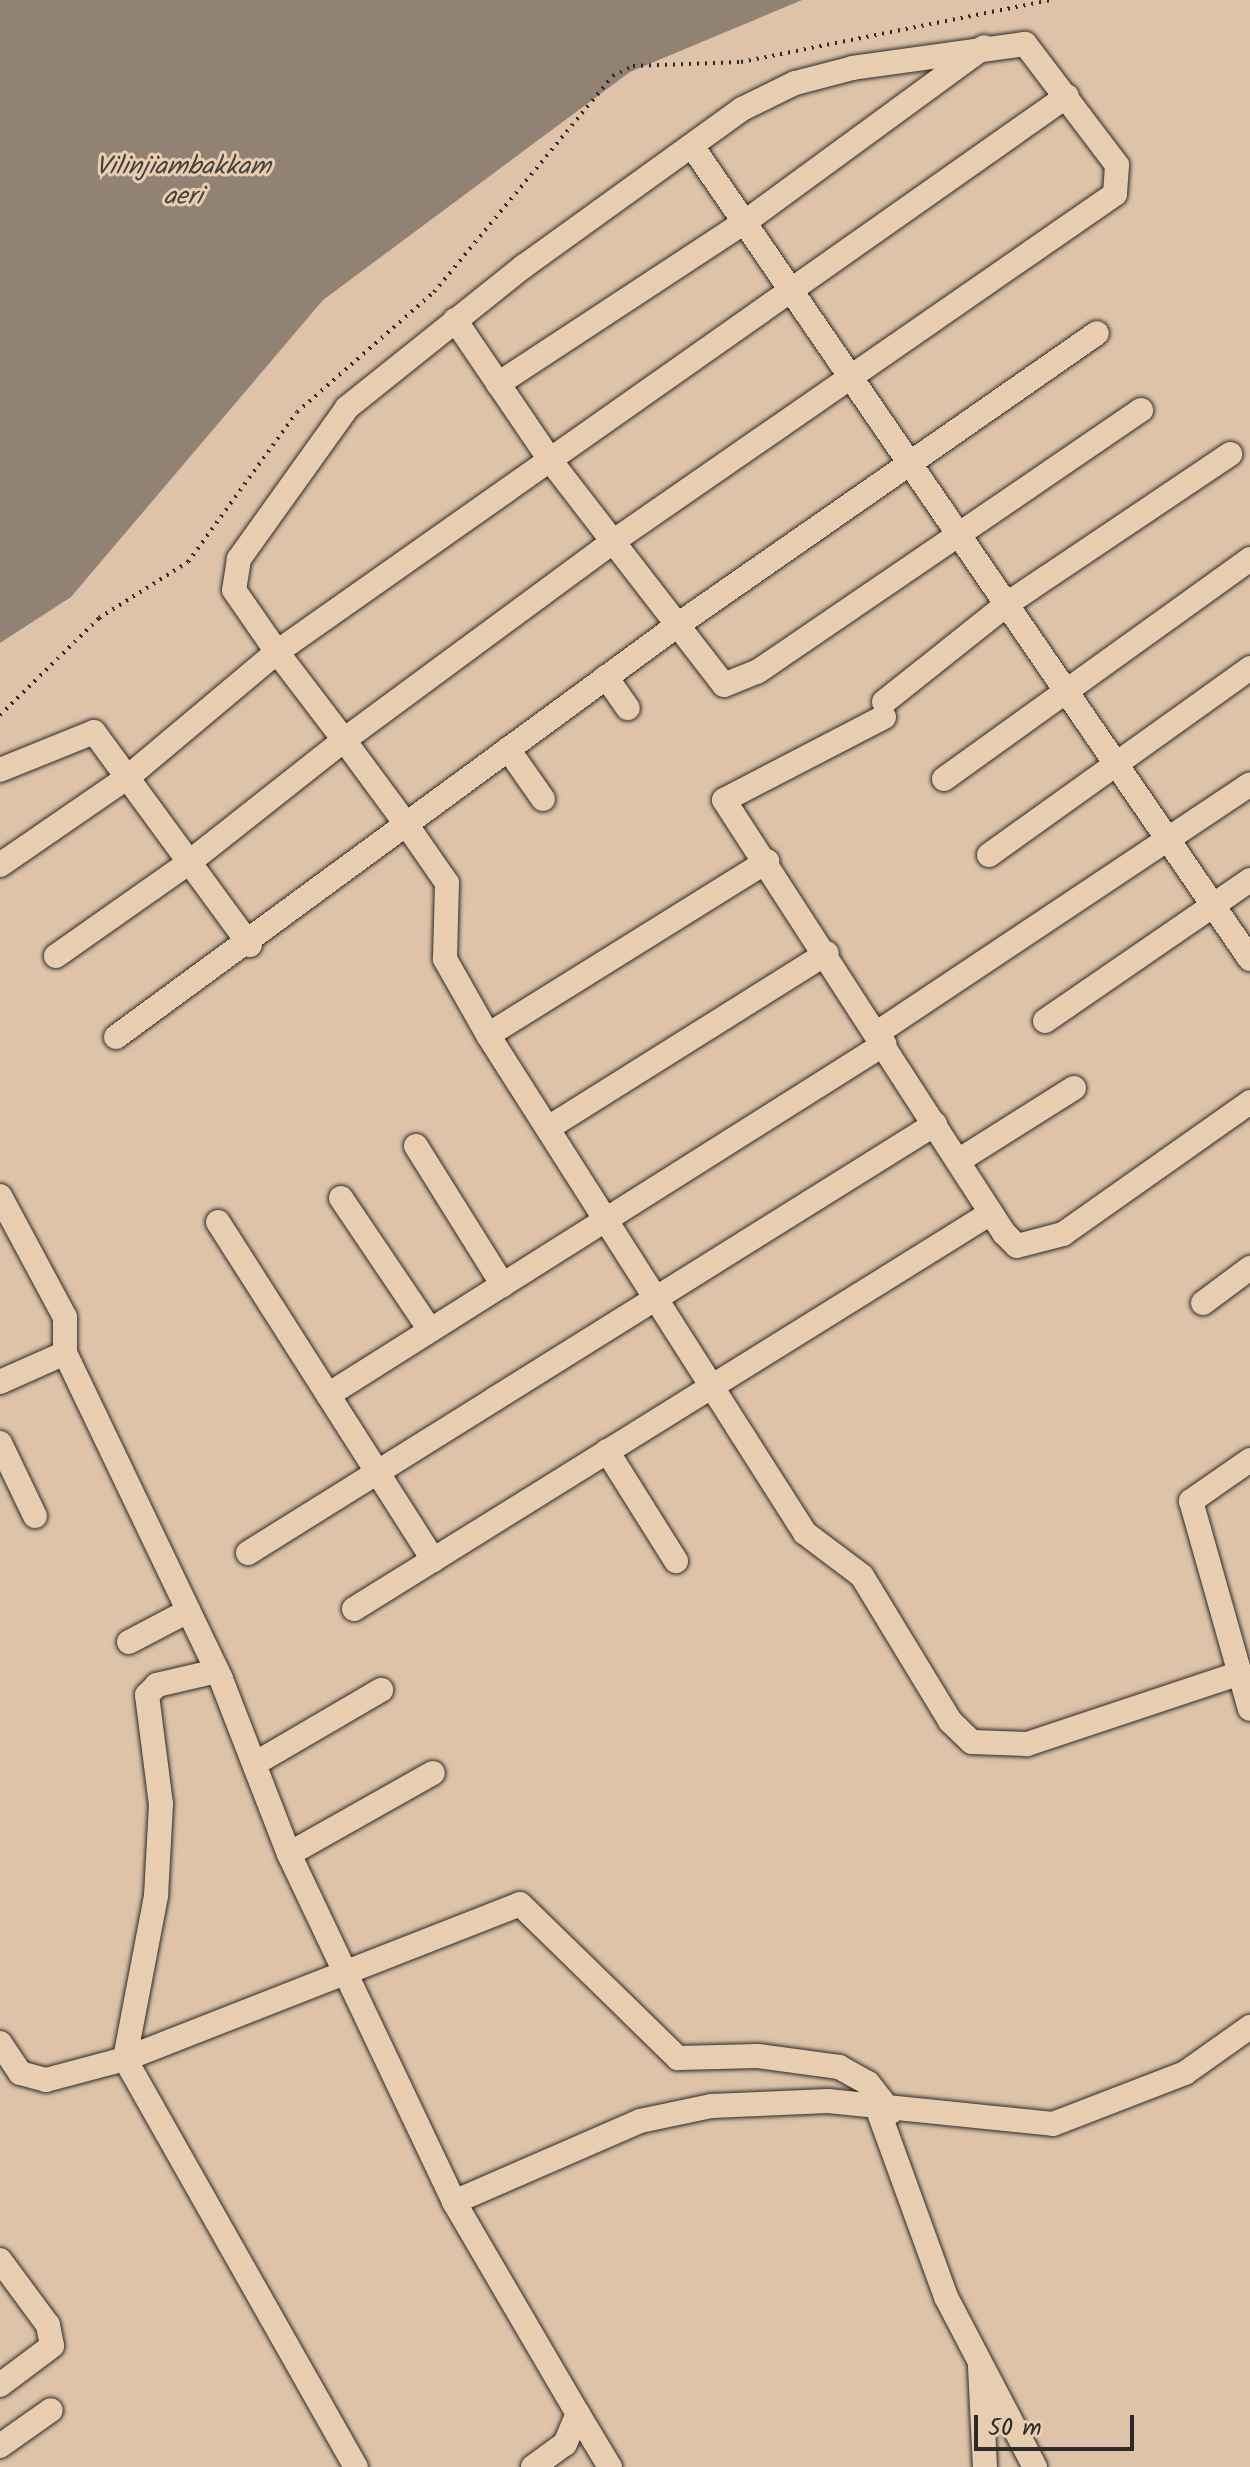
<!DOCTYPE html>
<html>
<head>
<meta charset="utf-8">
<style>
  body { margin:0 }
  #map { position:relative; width:1250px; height:2467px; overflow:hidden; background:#dec3a8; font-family:Kalam,sans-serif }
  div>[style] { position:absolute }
  .water>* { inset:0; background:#928273 }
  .path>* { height:4px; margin-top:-2px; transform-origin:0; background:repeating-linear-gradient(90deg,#2b2b2b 0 2px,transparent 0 8px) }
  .roads { filter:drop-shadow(0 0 2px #2b2b2b) drop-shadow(0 0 2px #2b2b2b) }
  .minor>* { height:24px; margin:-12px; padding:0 12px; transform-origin:12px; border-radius:12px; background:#e9cdb0 }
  span { translate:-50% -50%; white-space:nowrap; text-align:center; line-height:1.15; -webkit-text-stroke:6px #e9cdb0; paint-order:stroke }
  .water-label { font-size:26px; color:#45413d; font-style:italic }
  .scale { position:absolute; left:974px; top:2415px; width:160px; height:36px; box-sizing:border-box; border:4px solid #2b2b2b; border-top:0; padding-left:10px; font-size:24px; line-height:28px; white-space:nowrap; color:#2b2b2b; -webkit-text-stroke:6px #e9cdb0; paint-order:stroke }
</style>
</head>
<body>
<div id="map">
  <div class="water">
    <div style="clip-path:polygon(0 0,802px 0,630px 72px,323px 300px,71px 597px,0 643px)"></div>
  </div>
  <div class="path">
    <div style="left:0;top:715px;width:139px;rotate:-44.4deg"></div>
    <div style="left:99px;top:618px;width:105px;rotate:-32.2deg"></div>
    <div style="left:188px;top:562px;width:185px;rotate:-54deg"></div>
    <div style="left:297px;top:412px;width:182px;rotate:-41.2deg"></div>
    <div style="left:434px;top:292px;width:281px;rotate:-50.4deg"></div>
    <div style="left:613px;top:76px;width:22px;rotate:-27deg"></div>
    <div style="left:633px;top:66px;width:108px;rotate:-2.1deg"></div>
    <div style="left:741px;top:62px;width:317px;rotate:-11.3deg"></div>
  </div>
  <div class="roads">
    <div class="minor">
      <div style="left:692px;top:146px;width:986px;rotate:55.54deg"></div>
      <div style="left:455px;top:320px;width:169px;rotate:55.8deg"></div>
      <div style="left:550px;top:460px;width:284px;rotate:52.3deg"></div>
      <div style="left:724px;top:685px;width:35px;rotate:-22deg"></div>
      <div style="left:757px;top:672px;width:465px;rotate:-34.3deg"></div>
      <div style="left:498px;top:384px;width:295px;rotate:-33.3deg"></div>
      <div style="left:745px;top:222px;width:296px;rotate:-36.2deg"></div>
      <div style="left:606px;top:677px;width:38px;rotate:55deg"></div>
      <div style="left:884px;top:702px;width:157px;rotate:-38.5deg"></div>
      <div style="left:1007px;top:604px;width:269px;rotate:-33.9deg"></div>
      <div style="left:884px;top:717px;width:180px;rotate:152.6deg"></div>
      <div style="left:724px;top:800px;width:516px;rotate:57.11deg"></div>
      <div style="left:1004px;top:1233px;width:18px;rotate:45deg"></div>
      <div style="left:1017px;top:1246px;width:48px;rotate:-14.6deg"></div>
      <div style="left:1063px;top:1234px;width:229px;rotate:-35.2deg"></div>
      <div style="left:508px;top:749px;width:61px;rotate:55deg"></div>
      <div style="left:0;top:770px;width:101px;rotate:-22deg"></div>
      <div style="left:94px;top:732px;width:264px;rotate:53.8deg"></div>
      <div style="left:944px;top:779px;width:377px;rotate:-35.7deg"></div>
      <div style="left:989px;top:855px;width:321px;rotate:-35.6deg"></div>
      <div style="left:0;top:865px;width:155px;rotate:-34.5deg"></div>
      <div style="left:128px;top:777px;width:194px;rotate:-40deg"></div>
      <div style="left:277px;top:652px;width:966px;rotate:-35.14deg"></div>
      <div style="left:56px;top:956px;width:160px;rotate:-35.1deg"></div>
      <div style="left:187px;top:864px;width:200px;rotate:-38.3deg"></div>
      <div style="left:344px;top:740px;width:332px;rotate:-36.4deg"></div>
      <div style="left:611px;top:543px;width:613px;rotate:-34.7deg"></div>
      <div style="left:1115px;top:194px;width:29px;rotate:-86deg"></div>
      <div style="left:1117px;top:165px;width:152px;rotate:-127.2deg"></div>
      <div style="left:1025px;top:44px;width:174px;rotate:172.1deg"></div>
      <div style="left:853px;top:68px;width:60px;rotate:165.5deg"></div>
      <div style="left:795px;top:83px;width:59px;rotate:153.9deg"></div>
      <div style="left:742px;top:109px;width:269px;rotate:144.2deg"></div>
      <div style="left:524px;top:266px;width:227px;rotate:141.3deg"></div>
      <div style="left:347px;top:408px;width:186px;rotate:125.6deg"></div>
      <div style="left:239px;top:559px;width:31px;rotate:99deg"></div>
      <div style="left:234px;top:590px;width:75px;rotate:55.3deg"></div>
      <div style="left:277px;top:652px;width:111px;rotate:52.7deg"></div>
      <div style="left:344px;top:740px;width:104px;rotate:53.6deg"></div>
      <div style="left:406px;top:824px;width:72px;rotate:55.2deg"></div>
      <div style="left:447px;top:883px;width:76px;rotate:91.5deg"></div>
      <div style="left:445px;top:959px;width:87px;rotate:60.5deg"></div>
      <div style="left:488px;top:1035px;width:590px;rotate:57.52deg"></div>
      <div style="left:805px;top:1533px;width:71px;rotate:37deg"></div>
      <div style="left:862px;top:1576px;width:170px;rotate:58.7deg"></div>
      <div style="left:950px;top:1721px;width:30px;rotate:44deg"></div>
      <div style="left:972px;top:1742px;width:55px;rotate:2.1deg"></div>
      <div style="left:1027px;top:1744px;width:222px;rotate:-18.4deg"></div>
      <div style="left:1045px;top:1021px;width:249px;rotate:-34.5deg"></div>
      <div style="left:877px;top:1033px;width:448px;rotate:-33.7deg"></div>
      <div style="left:488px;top:1035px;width:329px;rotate:-31.9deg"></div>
      <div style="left:116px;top:1037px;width:698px;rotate:-36.26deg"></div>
      <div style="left:679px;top:624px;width:509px;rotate:-34.84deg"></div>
      <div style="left:548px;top:1128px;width:329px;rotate:-32.1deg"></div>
      <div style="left:416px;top:1146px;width:164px;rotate:58deg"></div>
      <div style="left:958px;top:1161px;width:137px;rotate:-32.2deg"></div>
      <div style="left:0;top:1196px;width:137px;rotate:61.8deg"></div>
      <div style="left:65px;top:1317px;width:36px;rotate:90deg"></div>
      <div style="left:341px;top:1198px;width:159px;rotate:56deg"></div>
      <div style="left:218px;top:1222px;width:401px;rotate:57.5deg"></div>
      <div style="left:1203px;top:1303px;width:59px;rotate:-36.7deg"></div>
      <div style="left:0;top:1382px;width:71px;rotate:-24deg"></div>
      <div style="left:65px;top:1353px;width:361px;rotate:64.4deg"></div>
      <div style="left:221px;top:1679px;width:188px;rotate:68.8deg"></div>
      <div style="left:289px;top:1854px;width:385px;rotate:64.6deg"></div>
      <div style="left:328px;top:1395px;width:658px;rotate:-32.26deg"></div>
      <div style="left:0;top:1443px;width:81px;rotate:64.4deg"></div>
      <div style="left:607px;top:1451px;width:130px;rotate:57.9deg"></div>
      <div style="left:1250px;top:1460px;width:72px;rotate:145.2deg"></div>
      <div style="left:1191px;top:1501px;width:216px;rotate:74.2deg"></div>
      <div style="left:248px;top:1553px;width:810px;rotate:-31.98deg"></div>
      <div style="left:354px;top:1609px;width:750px;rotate:-31.87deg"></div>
      <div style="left:129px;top:1642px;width:67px;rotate:-27.7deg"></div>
      <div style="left:217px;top:1671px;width:62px;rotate:166.9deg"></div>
      <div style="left:157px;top:1685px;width:14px;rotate:135deg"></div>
      <div style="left:147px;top:1695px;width:110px;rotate:82.7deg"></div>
      <div style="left:161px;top:1804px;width:92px;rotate:93.1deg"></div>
      <div style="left:156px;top:1896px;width:166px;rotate:100.8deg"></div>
      <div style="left:125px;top:2059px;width:469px;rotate:60.5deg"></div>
      <div style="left:256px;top:1763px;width:145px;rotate:-30.3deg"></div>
      <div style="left:289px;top:1854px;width:165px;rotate:-29.4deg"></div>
      <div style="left:0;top:2043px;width:36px;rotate:56deg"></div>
      <div style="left:20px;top:2073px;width:27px;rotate:15deg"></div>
      <div style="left:46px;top:2080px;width:82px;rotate:-14.9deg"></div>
      <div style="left:125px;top:2059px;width:424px;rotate:-21.4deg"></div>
      <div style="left:520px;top:1904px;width:221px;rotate:44.3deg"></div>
      <div style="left:678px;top:2058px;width:80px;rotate:-1.4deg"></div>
      <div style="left:758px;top:2056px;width:82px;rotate:7.7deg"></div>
      <div style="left:839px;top:2067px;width:33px;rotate:29deg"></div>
      <div style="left:868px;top:2083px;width:37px;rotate:52deg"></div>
      <div style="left:878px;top:2110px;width:199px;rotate:70deg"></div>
      <div style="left:946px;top:2297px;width:192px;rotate:62.4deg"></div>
      <div style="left:0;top:2260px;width:81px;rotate:53.6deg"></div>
      <div style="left:48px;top:2325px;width:21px;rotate:79deg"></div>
      <div style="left:52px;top:2346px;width:65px;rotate:143.1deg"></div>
      <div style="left:980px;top:2366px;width:101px;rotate:87.2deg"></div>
      <div style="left:578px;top:2414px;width:62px;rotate:58.9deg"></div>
      <div style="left:0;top:2446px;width:62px;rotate:-35.2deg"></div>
      <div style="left:533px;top:2467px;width:39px;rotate:-36deg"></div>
      <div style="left:565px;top:2444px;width:33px;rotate:-67deg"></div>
      <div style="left:578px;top:2414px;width:246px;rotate:-120.3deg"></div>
      <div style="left:454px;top:2202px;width:203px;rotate:-23.5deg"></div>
      <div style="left:640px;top:2121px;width:74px;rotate:-11.8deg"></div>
      <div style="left:712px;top:2106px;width:116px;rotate:-2.5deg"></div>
      <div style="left:828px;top:2101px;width:226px;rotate:5.8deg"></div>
      <div style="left:1053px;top:2124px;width:142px;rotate:-21.1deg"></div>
      <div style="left:1185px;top:2073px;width:80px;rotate:-35.3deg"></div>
    </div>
  </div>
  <div class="water-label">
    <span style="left:183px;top:183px">Vilinjiambakkam<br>aeri</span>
  </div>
  <div class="scale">50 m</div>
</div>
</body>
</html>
